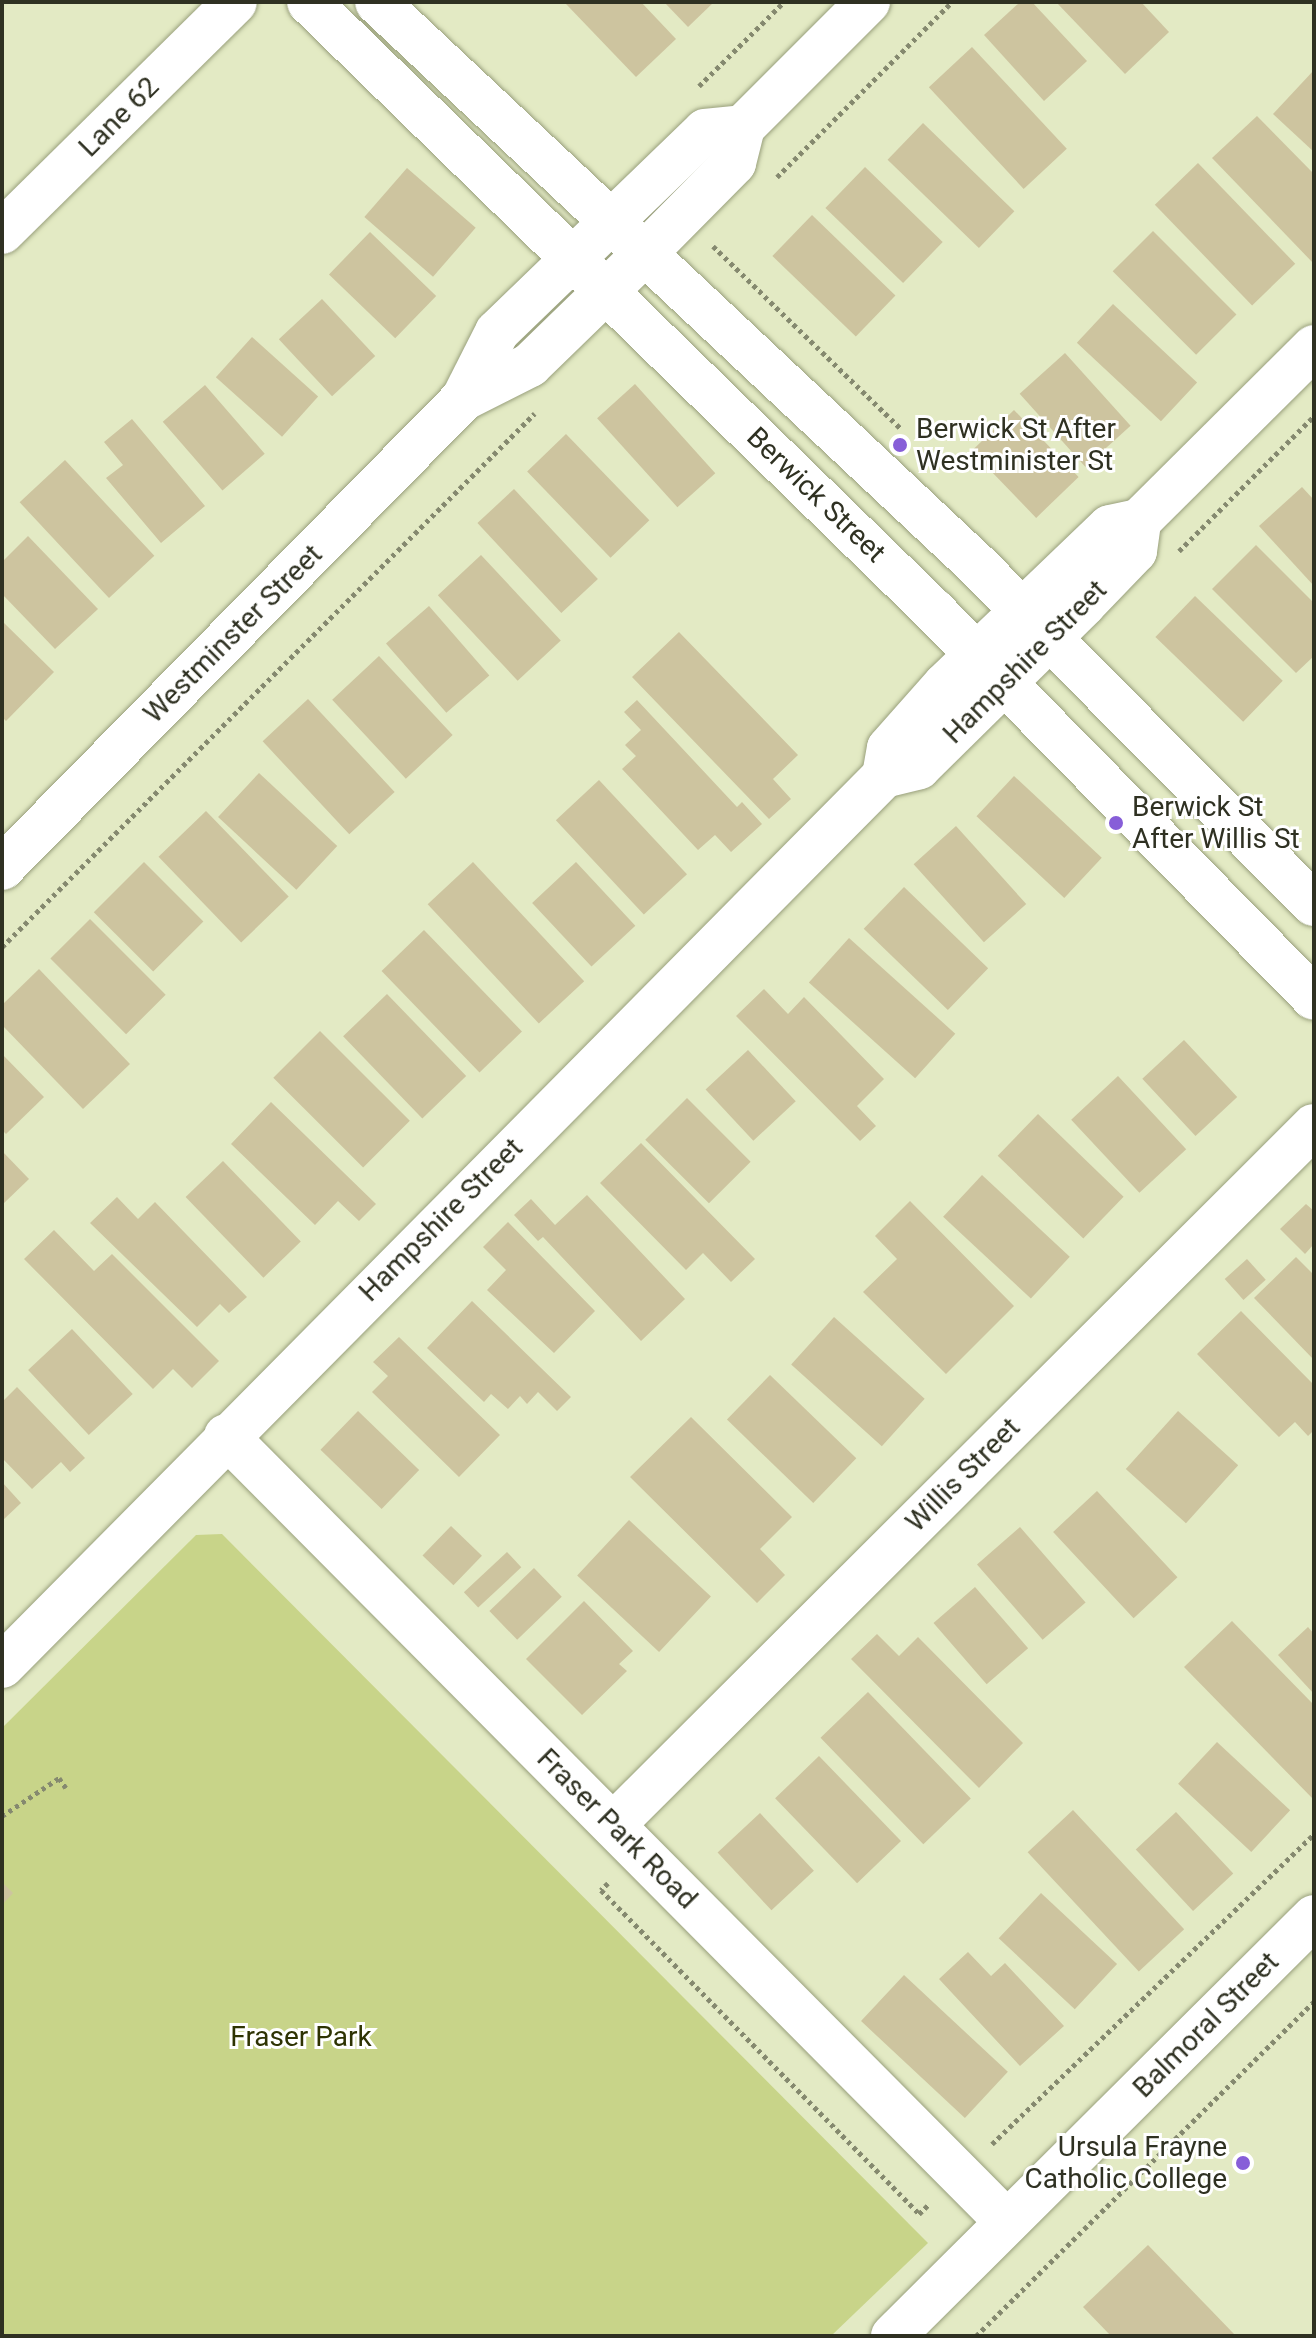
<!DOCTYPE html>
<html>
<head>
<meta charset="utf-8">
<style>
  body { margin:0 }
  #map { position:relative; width:1316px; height:2338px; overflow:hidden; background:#e3eac4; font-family:Roboto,sans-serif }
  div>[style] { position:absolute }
  .green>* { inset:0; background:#c8d489 }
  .building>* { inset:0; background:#cdc49f; transform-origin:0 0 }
  .path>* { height:5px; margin-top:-2.5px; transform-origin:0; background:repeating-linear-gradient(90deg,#85896f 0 4px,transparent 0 8px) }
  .roads { filter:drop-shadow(0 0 2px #99a07c) drop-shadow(0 0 2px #99a07c) }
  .minor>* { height:44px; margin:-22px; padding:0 22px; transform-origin:22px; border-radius:22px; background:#fff }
  .major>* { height:44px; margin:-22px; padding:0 22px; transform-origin:22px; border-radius:22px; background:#fff }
  .dots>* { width:22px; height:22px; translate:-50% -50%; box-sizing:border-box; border:4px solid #fff; border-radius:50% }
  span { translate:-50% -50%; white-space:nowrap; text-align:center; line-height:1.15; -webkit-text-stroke:6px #fff; paint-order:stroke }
  .street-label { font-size:28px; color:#2f3122 }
  .poi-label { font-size:28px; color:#2f3122 }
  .left { translate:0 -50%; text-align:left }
  .right { translate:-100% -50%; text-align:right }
  .park-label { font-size:28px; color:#2e3303 }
  .frame { position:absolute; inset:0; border:4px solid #2f3122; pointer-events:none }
</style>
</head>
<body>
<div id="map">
  <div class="green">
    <div style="clip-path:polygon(222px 1534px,928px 2243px,831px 2336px,2px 2336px,2px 1728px,196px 1535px)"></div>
  </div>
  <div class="building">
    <div style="clip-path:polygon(641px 2px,676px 39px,636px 77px,566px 4px)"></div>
    <div style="clip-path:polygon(664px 2px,714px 2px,688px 27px)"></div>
    <div style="clip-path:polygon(1020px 2px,1032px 2px,1087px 61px,1044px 101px,984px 35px)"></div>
    <div style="clip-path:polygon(1056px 2px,1141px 2px,1169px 32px,1125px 74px)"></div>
    <div style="left:972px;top:47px;width:139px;height:59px;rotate:47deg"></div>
    <div style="clip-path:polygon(1314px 70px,1314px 152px,1273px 114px)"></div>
    <div style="clip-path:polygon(1257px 116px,1314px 174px,1314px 264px,1212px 158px)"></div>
    <div style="left:923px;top:123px;width:127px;height:51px;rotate:44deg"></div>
    <div style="left:1198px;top:163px;width:140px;height:60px;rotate:46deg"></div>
    <div style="left:865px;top:167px;width:108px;height:57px;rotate:44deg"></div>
    <div style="left:407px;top:168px;width:91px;height:65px;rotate:41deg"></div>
    <div style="left:812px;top:215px;width:116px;height:57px;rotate:44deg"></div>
    <div style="left:1153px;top:231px;width:118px;height:57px;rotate:45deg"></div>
    <div style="left:370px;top:232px;width:92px;height:59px;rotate:44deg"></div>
    <div style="left:322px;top:299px;width:78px;height:59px;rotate:47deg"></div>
    <div style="left:1113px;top:304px;width:115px;height:53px;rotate:43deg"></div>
    <div style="left:252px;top:337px;width:89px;height:54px;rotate:42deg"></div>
    <div style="left:1065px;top:353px;width:98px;height:61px;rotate:48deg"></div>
    <div style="left:635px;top:384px;width:120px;height:51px;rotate:48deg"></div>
    <div style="left:205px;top:385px;width:91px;height:56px;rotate:49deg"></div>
    <div style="left:1014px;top:410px;width:93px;height:59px;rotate:46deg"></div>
    <div style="clip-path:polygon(132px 419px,205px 506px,161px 543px,106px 478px,123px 465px,104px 442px)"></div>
    <div style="left:566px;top:434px;width:120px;height:54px;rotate:46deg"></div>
    <div style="left:65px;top:460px;width:131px;height:62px;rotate:47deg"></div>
    <div style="clip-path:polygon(1302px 487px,1314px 500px,1314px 586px,1259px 526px)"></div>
    <div style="left:514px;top:489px;width:123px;height:50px;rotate:47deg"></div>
    <div style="clip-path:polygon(28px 536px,98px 609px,55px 649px,2px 594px,2px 562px)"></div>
    <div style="clip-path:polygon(1256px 545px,1314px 603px,1314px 656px,1296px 673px,1212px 589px)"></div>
    <div style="left:481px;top:555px;width:117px;height:59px;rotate:47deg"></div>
    <div style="left:1195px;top:596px;width:122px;height:57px;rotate:44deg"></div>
    <div style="left:429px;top:606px;width:92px;height:57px;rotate:49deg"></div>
    <div style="clip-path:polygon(2px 621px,54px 672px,6px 721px,2px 717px)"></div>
    <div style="clip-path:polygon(679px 632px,798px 755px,773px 779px,791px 799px,769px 819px,632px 677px)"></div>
    <div style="left:379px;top:656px;width:108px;height:64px;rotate:47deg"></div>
    <div style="left:308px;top:699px;width:127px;height:62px;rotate:47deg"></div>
    <div style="clip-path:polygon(637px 700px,737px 807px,742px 802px,762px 824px,731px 852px,715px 835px,698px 850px,622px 769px,636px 756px,625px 745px,641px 730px,624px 712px)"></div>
    <div style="left:259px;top:773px;width:107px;height:60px;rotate:43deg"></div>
    <div style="left:1014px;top:776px;width:120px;height:55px;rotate:43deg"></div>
    <div style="left:599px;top:780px;width:129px;height:59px;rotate:47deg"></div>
    <div style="left:206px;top:811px;width:119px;height:66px;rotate:46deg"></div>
    <div style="left:956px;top:826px;width:105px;height:57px;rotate:48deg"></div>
    <div style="left:144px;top:862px;width:84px;height:71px;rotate:45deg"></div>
    <div style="left:473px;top:862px;width:163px;height:62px;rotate:47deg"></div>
    <div style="left:576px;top:862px;width:87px;height:60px;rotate:47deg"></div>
    <div style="left:904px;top:887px;width:117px;height:58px;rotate:44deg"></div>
    <div style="left:90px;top:919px;width:107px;height:56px;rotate:45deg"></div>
    <div style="left:424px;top:930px;width:141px;height:59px;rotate:46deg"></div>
    <div style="left:849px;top:938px;width:143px;height:60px;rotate:42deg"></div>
    <div style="clip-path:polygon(39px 969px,130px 1064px,83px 1109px,2px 1025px,2px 1005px)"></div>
    <div style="clip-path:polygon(764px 989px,788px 1014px,804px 997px,884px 1079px,857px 1106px,876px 1126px,860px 1141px,736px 1016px)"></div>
    <div style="left:387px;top:994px;width:114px;height:61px;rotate:46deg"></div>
    <div style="left:320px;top:1031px;width:127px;height:66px;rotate:45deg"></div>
    <div style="left:1184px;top:1040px;width:78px;height:57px;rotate:47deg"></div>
    <div style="left:748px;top:1050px;width:70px;height:58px;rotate:47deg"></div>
    <div style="clip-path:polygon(2px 1054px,44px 1097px,6px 1134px,2px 1130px)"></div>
    <div style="left:1118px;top:1076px;width:100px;height:64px;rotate:47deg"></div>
    <div style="left:687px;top:1098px;width:90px;height:59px;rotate:45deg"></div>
    <div style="clip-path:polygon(271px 1102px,376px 1204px,359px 1221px,338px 1201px,315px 1225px,231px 1144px)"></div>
    <div style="left:1038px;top:1114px;width:119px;height:58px;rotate:44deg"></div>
    <div style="clip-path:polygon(641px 1143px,755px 1259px,731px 1282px,703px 1253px,686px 1270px,600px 1183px)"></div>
    <div style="clip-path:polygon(2px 1151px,29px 1179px,2px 1205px)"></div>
    <div style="left:223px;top:1161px;width:112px;height:52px;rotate:46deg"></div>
    <div style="left:982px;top:1175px;width:120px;height:57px;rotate:43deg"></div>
    <div style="clip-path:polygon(587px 1195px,685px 1299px,641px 1341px,543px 1237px,538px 1241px,514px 1215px,531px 1199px,555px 1225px)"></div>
    <div style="clip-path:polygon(117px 1197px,138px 1219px,155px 1202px,247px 1297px,229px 1313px,220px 1304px,197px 1327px,90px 1223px)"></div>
    <div style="clip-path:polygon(910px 1201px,1014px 1306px,946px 1374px,863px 1292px,897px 1259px,875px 1236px)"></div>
    <div style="clip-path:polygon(1306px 1204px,1314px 1211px,1314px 1244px,1305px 1254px,1280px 1229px)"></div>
    <div style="clip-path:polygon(508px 1222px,595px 1311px,554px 1353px,487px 1290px,506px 1270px,483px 1247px)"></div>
    <div style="clip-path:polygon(54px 1230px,94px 1271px,112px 1254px,219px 1361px,192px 1388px,173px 1369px,153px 1389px,24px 1259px)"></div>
    <div style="clip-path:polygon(1296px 1257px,1314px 1275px,1314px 1360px,1254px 1298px)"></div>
    <div style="left:1247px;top:1259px;width:28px;height:30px;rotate:48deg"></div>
    <div style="clip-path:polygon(472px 1301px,571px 1397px,557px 1411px,538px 1392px,527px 1404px,520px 1396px,508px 1409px,491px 1394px,484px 1402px,427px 1348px)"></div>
    <div style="clip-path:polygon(1241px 1311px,1314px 1385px,1314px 1430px,1308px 1436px,1295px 1422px,1279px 1437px,1197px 1354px)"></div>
    <div style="left:834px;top:1317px;width:122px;height:64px;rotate:42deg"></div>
    <div style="left:72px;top:1329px;width:89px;height:60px;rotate:47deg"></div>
    <div style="clip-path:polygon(399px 1337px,500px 1435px,459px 1477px,372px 1392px,388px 1376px,373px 1362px)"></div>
    <div style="left:770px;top:1375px;width:120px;height:62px;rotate:44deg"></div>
    <div style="clip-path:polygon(17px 1387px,85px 1458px,70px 1472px,61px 1462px,32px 1489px,2px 1458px,2px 1402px)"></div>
    <div style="left:358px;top:1411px;width:85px;height:54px;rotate:44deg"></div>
    <div style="left:1178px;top:1411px;width:81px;height:78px;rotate:42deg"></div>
    <div style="clip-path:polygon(691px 1417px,792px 1517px,760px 1549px,785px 1575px,757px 1603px,630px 1477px)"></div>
    <div style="clip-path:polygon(2px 1482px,21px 1503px,2px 1521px)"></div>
    <div style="left:1097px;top:1491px;width:118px;height:60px;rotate:47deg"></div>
    <div style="left:629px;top:1520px;width:112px;height:76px;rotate:43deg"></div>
    <div style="left:451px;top:1526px;width:43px;height:41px;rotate:44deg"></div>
    <div style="left:1020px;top:1527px;width:100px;height:57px;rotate:49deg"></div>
    <div style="left:507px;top:1552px;width:21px;height:59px;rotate:47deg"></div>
    <div style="left:534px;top:1568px;width:40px;height:62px;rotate:46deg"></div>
    <div style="left:975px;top:1587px;width:81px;height:55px;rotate:49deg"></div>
    <div style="clip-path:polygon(584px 1601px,633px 1651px,619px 1664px,627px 1671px,582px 1715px,526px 1659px)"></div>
    <div style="clip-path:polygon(1232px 1621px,1314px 1705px,1314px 1800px,1184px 1667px)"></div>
    <div style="clip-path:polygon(1308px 1627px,1314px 1634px,1314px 1694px,1278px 1655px)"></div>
    <div style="clip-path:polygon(877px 1634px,899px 1656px,918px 1637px,1023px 1743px,979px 1788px,851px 1659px)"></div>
    <div style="left:868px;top:1692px;width:148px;height:66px;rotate:46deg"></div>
    <div style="left:1217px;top:1742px;width:100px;height:57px;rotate:43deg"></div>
    <div style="left:819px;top:1756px;width:118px;height:61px;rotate:46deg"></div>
    <div style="left:1073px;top:1810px;width:163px;height:62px;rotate:47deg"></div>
    <div style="left:1176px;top:1812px;width:84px;height:55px;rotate:47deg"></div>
    <div style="left:760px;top:1813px;width:79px;height:58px;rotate:47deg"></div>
    <div style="clip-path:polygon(2px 1882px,13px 1893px,2px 1905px)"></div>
    <div style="left:1041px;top:1893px;width:104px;height:62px;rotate:43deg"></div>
    <div style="clip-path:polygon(968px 1952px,991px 1976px,1005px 1963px,1064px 2026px,1020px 2066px,939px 1979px)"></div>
    <div style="left:904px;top:1975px;width:142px;height:63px;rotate:43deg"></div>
    <div style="clip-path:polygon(1148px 2245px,1236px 2336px,1111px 2336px,1083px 2307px)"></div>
  </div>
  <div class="path">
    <div style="left:699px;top:86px;width:120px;rotate:-44.7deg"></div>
    <div style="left:777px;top:177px;width:247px;rotate:-45deg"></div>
    <div style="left:713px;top:246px;width:262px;rotate:44.2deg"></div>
    <div style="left:1179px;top:551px;width:191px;rotate:-45deg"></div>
    <div style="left:2px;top:947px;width:754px;rotate:-45.05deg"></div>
    <div style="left:2px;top:1816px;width:69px;rotate:-33.7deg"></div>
    <div style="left:59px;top:1778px;width:12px;rotate:55deg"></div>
    <div style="left:608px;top:1883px;width:10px;rotate:135deg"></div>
    <div style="left:601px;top:1890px;width:454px;rotate:45.5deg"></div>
    <div style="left:919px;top:2214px;width:16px;rotate:-45deg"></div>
    <div style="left:992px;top:2144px;width:447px;rotate:-43.9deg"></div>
    <div style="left:976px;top:2336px;width:476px;rotate:-44.7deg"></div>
  </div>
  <div class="roads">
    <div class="minor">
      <div style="left:2px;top:232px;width:327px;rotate:-44.6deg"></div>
      <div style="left:463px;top:399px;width:75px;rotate:-26.9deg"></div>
      <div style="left:530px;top:365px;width:159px;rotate:-44.2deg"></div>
      <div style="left:644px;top:254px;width:128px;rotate:-45.3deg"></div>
      <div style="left:734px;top:163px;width:37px;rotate:-76deg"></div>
      <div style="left:743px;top:127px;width:177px;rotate:-45deg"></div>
      <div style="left:884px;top:776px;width:28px;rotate:-80deg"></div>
      <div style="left:889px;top:748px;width:84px;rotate:-48.4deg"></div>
      <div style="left:945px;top:685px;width:228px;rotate:-43.8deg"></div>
      <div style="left:1110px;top:527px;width:30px;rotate:-12deg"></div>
      <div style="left:1139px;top:521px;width:247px;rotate:-44.8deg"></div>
      <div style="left:2px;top:868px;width:658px;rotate:-45.49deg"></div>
      <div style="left:463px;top:399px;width:75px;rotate:-63.1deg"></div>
      <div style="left:497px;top:332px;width:289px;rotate:-44deg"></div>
      <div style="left:705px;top:131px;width:38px;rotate:-6deg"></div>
      <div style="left:226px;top:1436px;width:1108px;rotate:45.18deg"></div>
      <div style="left:2px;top:1666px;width:1253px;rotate:-45.26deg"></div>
      <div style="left:884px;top:776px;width:36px;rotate:-14deg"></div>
      <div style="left:919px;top:767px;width:231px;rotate:-44.6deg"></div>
      <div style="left:1083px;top:605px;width:75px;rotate:-46.1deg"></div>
      <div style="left:1135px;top:551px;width:30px;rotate:-82deg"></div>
      <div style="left:613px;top:1825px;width:990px;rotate:-44.92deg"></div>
      <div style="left:893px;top:2336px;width:594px;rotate:-44.86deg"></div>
    </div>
    <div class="major">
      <div style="left:309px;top:2px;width:873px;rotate:44.26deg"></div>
      <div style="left:934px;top:611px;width:542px;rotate:45.52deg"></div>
      <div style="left:377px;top:2px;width:826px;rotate:43.18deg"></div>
      <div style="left:979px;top:567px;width:475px;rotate:45.2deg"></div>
    </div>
  </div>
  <div class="dots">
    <div style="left:900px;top:445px;background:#875ed8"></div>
    <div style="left:1116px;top:823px;background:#875ed8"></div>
    <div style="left:1243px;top:2163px;background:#875ed8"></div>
  </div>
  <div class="street-label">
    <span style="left:119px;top:117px;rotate:-45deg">Lane 62</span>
    <span style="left:816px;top:495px;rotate:44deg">Berwick Street</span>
    <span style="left:233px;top:634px;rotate:-45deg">Westminster Street</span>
    <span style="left:1025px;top:662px;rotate:-45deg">Hampshire Street</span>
    <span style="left:441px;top:1220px;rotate:-45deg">Hampshire Street</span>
    <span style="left:963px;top:1475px;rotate:-45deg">Willis Street</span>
    <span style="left:617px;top:1829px;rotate:45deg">Fraser Park Road</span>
    <span style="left:1206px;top:2025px;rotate:-45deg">Balmoral Street</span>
  </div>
  <div class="poi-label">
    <span class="left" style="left:916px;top:445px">Berwick St After<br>Westminister St</span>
    <span class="left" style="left:1132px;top:823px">Berwick St<br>After Willis St</span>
    <span class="right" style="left:1227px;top:2163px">Ursula Frayne<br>Catholic College</span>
  </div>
  <div class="park-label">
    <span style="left:301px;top:2037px">Fraser Park</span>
  </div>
  <div class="frame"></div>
</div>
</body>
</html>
